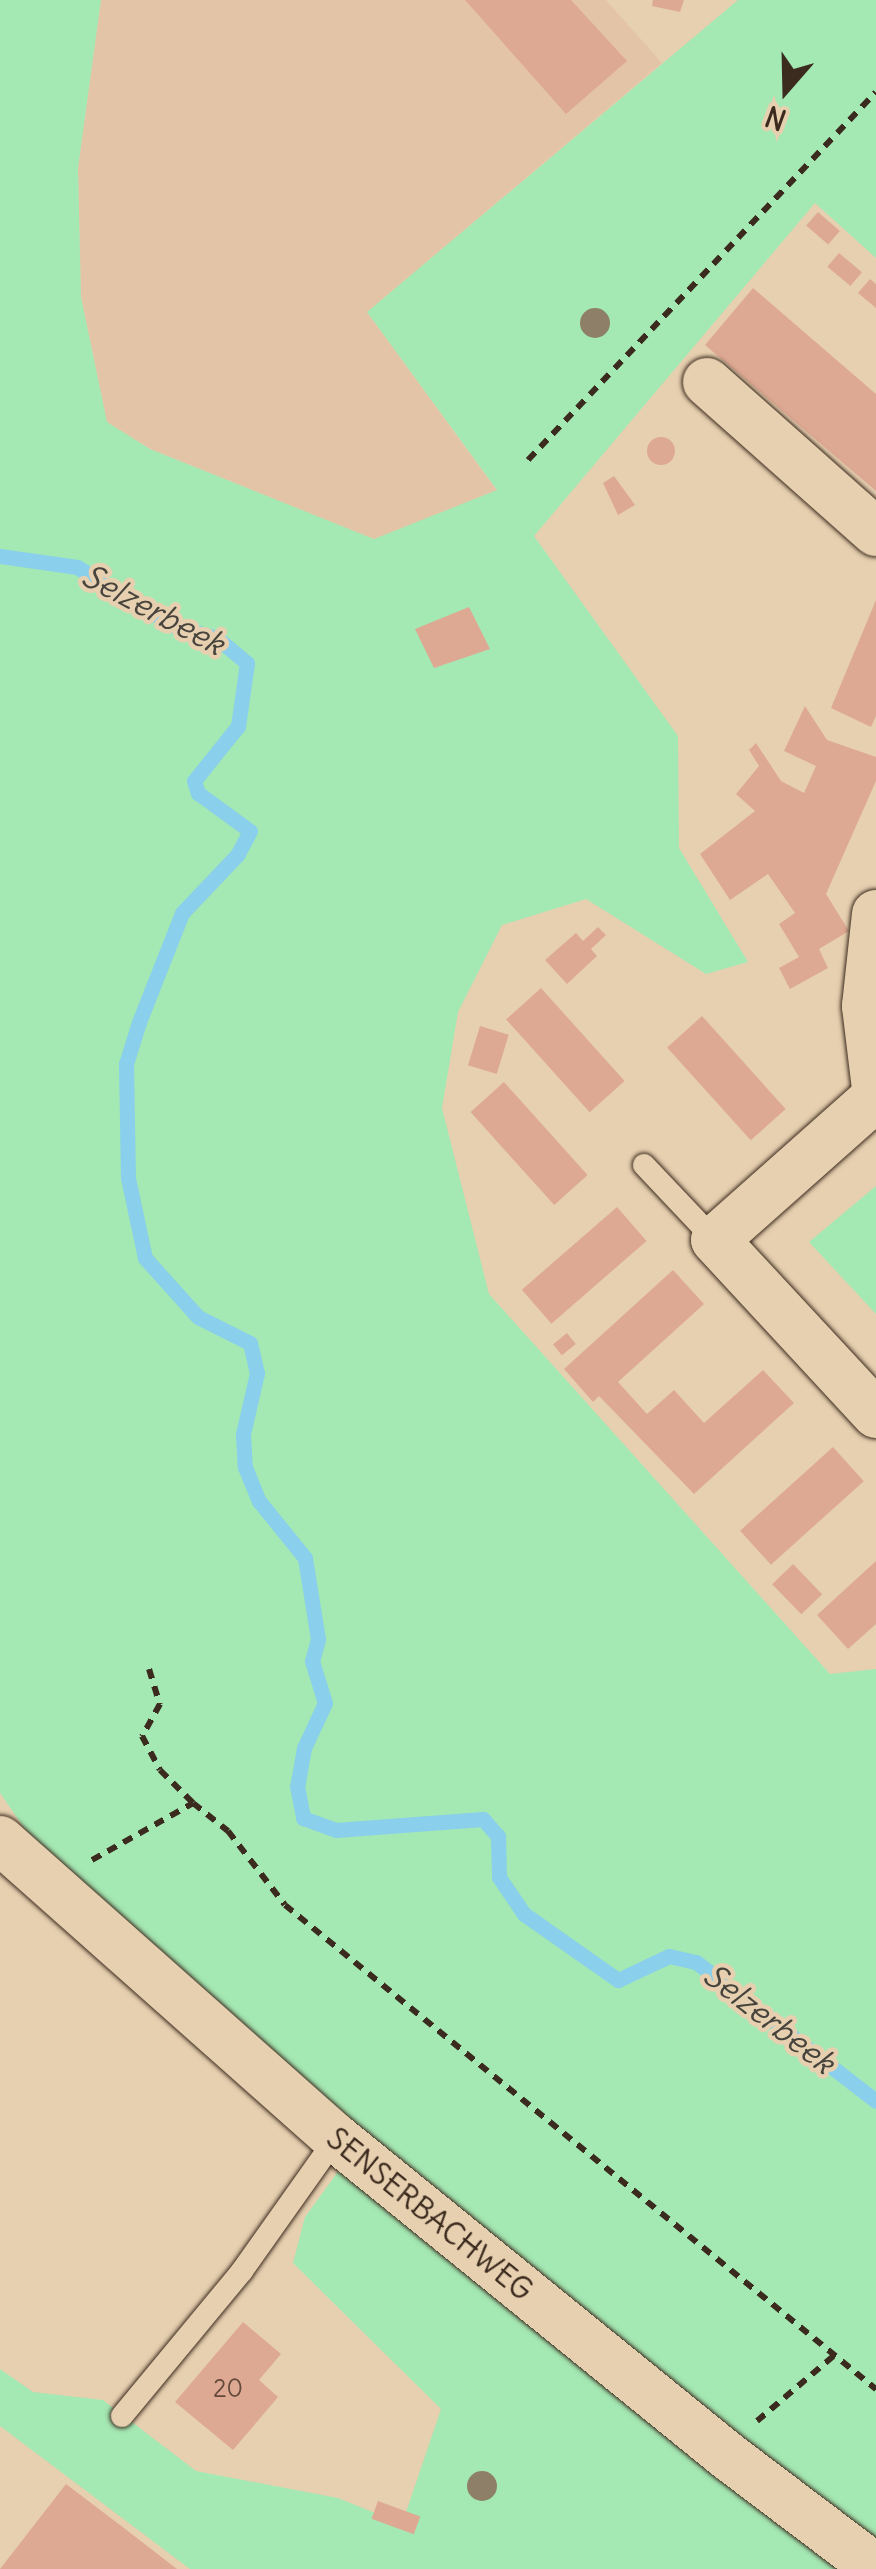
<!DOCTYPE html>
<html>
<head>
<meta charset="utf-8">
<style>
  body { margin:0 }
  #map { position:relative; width:876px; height:2569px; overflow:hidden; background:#e7d0b0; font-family:Delius,sans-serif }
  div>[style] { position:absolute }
  .built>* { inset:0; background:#e4c4a7 }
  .green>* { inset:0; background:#a4e8b3 }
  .stream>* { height:15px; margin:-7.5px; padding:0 7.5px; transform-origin:7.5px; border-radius:7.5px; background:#8acfeb }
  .building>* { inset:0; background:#dea993; transform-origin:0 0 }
  .round { border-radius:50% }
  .path>* { height:6px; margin-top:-3px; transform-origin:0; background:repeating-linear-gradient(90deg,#3b2a1e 0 10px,transparent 0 18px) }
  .roads { filter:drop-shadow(0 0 2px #3b2a1e) drop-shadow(0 0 2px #3b2a1e) }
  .service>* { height:22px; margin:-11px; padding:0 11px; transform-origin:11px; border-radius:11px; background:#e7d0b0 }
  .minor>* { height:48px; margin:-24px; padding:0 24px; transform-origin:24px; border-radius:24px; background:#e7d0b0 }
  .trees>* { width:30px; height:30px; margin:-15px; border-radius:50%; background:#8e7f68 }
  span { translate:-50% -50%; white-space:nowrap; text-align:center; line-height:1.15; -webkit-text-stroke:9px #e7d0b0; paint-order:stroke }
  .number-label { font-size:25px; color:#644a3b }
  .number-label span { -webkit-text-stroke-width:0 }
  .street-label { font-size:30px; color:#3b2a1e }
  .water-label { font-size:32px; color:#47433d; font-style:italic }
  .north { position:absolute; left:736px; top:40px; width:100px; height:100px; -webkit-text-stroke:8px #e7d0b0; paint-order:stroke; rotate:200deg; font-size:28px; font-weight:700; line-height:40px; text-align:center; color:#3b2a1e }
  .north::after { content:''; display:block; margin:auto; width:35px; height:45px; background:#3b2a1e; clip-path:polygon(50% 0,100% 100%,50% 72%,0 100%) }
</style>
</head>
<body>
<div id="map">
  <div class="built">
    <div style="clip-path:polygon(101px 0,606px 0,662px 63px,367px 312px,497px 491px,374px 539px,150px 449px,107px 422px,81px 297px,78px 168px)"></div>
  </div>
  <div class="green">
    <div style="clip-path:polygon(0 0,101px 0,78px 168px,81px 297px,107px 422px,150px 449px,374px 539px,497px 490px,367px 312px,738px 0,876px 0,876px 258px,815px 203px,534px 536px,678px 736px,679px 848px,748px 962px,706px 974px,586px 899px,502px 925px,458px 1012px,442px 1108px,489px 1294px,830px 1674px,876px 1669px,876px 2552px,335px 2114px,31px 1838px,0 1793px)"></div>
    <div style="clip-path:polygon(876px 1186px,876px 1314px,809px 1242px)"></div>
    <div style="clip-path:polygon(342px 2166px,846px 2569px,190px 2569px,0 2426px,0 2369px,33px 2392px,103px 2400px,196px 2471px,338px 2498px,402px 2524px,441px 2409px,293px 2263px,305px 2217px)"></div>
  </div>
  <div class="stream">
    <div style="left:0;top:556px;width:78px;rotate:8.1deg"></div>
    <div style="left:77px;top:567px;width:114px;rotate:31.3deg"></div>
    <div style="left:174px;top:626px;width:45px;rotate:15.6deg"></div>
    <div style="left:217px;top:638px;width:39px;rotate:40deg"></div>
    <div style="left:247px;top:663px;width:64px;rotate:98.1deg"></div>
    <div style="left:238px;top:726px;width:70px;rotate:128.7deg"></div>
    <div style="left:194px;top:781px;width:13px;rotate:72deg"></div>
    <div style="left:198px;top:793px;width:64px;rotate:36.2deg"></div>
    <div style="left:250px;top:831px;width:26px;rotate:118deg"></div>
    <div style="left:238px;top:854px;width:81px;rotate:133.5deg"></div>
    <div style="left:182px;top:913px;width:117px;rotate:111.5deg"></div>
    <div style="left:139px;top:1022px;width:44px;rotate:107.2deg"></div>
    <div style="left:126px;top:1064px;width:114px;rotate:89deg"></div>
    <div style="left:128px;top:1178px;width:82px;rotate:78deg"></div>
    <div style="left:145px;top:1258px;width:79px;rotate:48.1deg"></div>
    <div style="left:198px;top:1317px;width:58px;rotate:26.6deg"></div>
    <div style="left:250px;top:1343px;width:31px;rotate:77deg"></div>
    <div style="left:257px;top:1373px;width:63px;rotate:102.9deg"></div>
    <div style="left:243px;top:1434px;width:33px;rotate:87deg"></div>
    <div style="left:245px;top:1467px;width:37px;rotate:68deg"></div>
    <div style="left:259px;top:1501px;width:73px;rotate:51.1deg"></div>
    <div style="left:305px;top:1558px;width:82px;rotate:80.9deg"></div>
    <div style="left:318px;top:1639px;width:23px;rotate:105deg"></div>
    <div style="left:312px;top:1661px;width:44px;rotate:72.8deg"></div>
    <div style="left:325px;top:1703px;width:50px;rotate:115deg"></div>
    <div style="left:304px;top:1748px;width:39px;rotate:100deg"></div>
    <div style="left:297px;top:1786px;width:33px;rotate:79deg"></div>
    <div style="left:303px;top:1818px;width:35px;rotate:20deg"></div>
    <div style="left:336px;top:1830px;width:147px;rotate:-4.3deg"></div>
    <div style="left:483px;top:1819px;width:23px;rotate:49deg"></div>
    <div style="left:498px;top:1836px;width:41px;rotate:88.6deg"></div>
    <div style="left:499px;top:1877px;width:45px;rotate:56deg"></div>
    <div style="left:524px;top:1914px;width:115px;rotate:35.1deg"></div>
    <div style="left:618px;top:1980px;width:56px;rotate:-25.2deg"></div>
    <div style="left:669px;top:1956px;width:28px;rotate:13deg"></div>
    <div style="left:696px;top:1962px;width:227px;rotate:37.7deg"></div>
  </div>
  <div class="building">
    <div style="clip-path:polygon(465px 0,571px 0,627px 61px,566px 114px)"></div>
    <div style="clip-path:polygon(653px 0,684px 0,680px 12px,652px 6px)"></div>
    <div style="left:818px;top:212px;width:29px;height:18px;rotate:41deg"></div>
    <div style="left:839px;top:253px;width:30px;height:18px;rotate:40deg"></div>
    <div style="clip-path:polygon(870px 279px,876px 284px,876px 308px,858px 293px)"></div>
    <div style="clip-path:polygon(753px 288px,876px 394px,876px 491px,705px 345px)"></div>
    <div class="round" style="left:647px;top:437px;width:28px;height:28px"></div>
    <div style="clip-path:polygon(614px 476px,635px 505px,618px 515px,603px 483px)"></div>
    <div style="clip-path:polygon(876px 600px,876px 716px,871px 727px,831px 708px)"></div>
    <div style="clip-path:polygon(469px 607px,490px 649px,434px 668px,415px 629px)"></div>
    <div style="clip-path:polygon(805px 706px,827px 740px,876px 757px,876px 781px,826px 894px,849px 931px,819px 949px,828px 968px,790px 989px,779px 968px,799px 957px,779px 924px,795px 913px,768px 874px,730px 900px,700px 854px,755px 811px,736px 794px,759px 766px,749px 750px,756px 743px,781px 781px,804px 793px,816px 766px,784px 751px)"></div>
    <div style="clip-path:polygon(598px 927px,606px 935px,591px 949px,597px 956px,567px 984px,545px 960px,576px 933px,583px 941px)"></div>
    <div style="left:541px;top:988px;width:125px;height:47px;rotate:48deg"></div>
    <div style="left:702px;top:1016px;width:125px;height:47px;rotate:48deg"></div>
    <div style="left:480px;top:1026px;width:30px;height:41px;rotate:17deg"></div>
    <div style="left:504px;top:1082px;width:125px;height:45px;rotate:48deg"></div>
    <div style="left:617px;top:1207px;width:45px;height:126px;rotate:49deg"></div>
    <div style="clip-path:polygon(673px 1270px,704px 1304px,618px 1382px,647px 1414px,674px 1390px,704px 1423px,763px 1370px,794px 1403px,694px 1494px,599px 1396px,593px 1402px,564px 1369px)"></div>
    <div style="left:567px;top:1333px;width:14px;height:18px;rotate:51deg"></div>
    <div style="left:833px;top:1447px;width:46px;height:125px;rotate:48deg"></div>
    <div style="clip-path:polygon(876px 1561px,876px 1624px,848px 1649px,817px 1615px)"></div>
    <div style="left:793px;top:1564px;width:42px;height:29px;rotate:46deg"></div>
    <div style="clip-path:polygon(243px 2322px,281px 2354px,259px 2380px,278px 2397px,233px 2450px,175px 2402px)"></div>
    <div style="clip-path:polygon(66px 2484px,124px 2528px,177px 2569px,0 2569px)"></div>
    <div style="left:378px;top:2501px;width:45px;height:19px;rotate:20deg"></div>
  </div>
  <div class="path">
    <div style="left:528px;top:460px;width:506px;rotate:-46.6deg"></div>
    <div style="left:149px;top:1669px;width:37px;rotate:73deg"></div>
    <div style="left:160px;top:1704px;width:37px;rotate:119deg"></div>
    <div style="left:142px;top:1736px;width:38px;rotate:62deg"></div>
    <div style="left:160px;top:1770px;width:47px;rotate:45deg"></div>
    <div style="left:92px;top:1860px;width:116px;rotate:-29.4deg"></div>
    <div style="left:193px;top:1803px;width:45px;rotate:38.7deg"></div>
    <div style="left:228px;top:1831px;width:93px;rotate:52.4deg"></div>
    <div style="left:285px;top:1905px;width:764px;rotate:39.32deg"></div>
    <div style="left:757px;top:2421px;width:105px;rotate:-40.4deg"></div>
  </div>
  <div class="roads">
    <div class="service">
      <div style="left:644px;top:1165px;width:103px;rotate:46.6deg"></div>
      <div style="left:122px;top:2416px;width:188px;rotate:-50.4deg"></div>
      <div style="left:242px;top:2271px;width:163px;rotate:-54.7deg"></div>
    </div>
    <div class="minor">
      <div style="left:707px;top:382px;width:226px;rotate:41.6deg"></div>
      <div style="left:876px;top:914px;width:93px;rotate:96.2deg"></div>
      <div style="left:866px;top:1006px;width:84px;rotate:83.1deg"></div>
      <div style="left:876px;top:1097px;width:215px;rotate:138.4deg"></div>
      <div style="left:715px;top:1240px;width:237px;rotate:47.2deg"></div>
      <div style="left:0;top:1840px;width:449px;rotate:41.6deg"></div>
      <div style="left:336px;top:2138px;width:506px;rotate:39.07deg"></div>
      <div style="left:729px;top:2457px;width:184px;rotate:37.1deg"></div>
    </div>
  </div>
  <div class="trees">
    <div style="left:595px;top:323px"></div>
    <div style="left:482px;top:2486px"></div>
  </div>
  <div class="number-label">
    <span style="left:228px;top:2388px">20</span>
  </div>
  <div class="street-label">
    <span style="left:430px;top:2214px;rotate:39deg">SENSERBACHWEG</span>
  </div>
  <div class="water-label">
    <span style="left:153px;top:610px;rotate:28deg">Selzerbeek</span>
    <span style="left:769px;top:2019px;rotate:38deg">Selzerbeek</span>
  </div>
  <div class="north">N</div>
</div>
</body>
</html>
